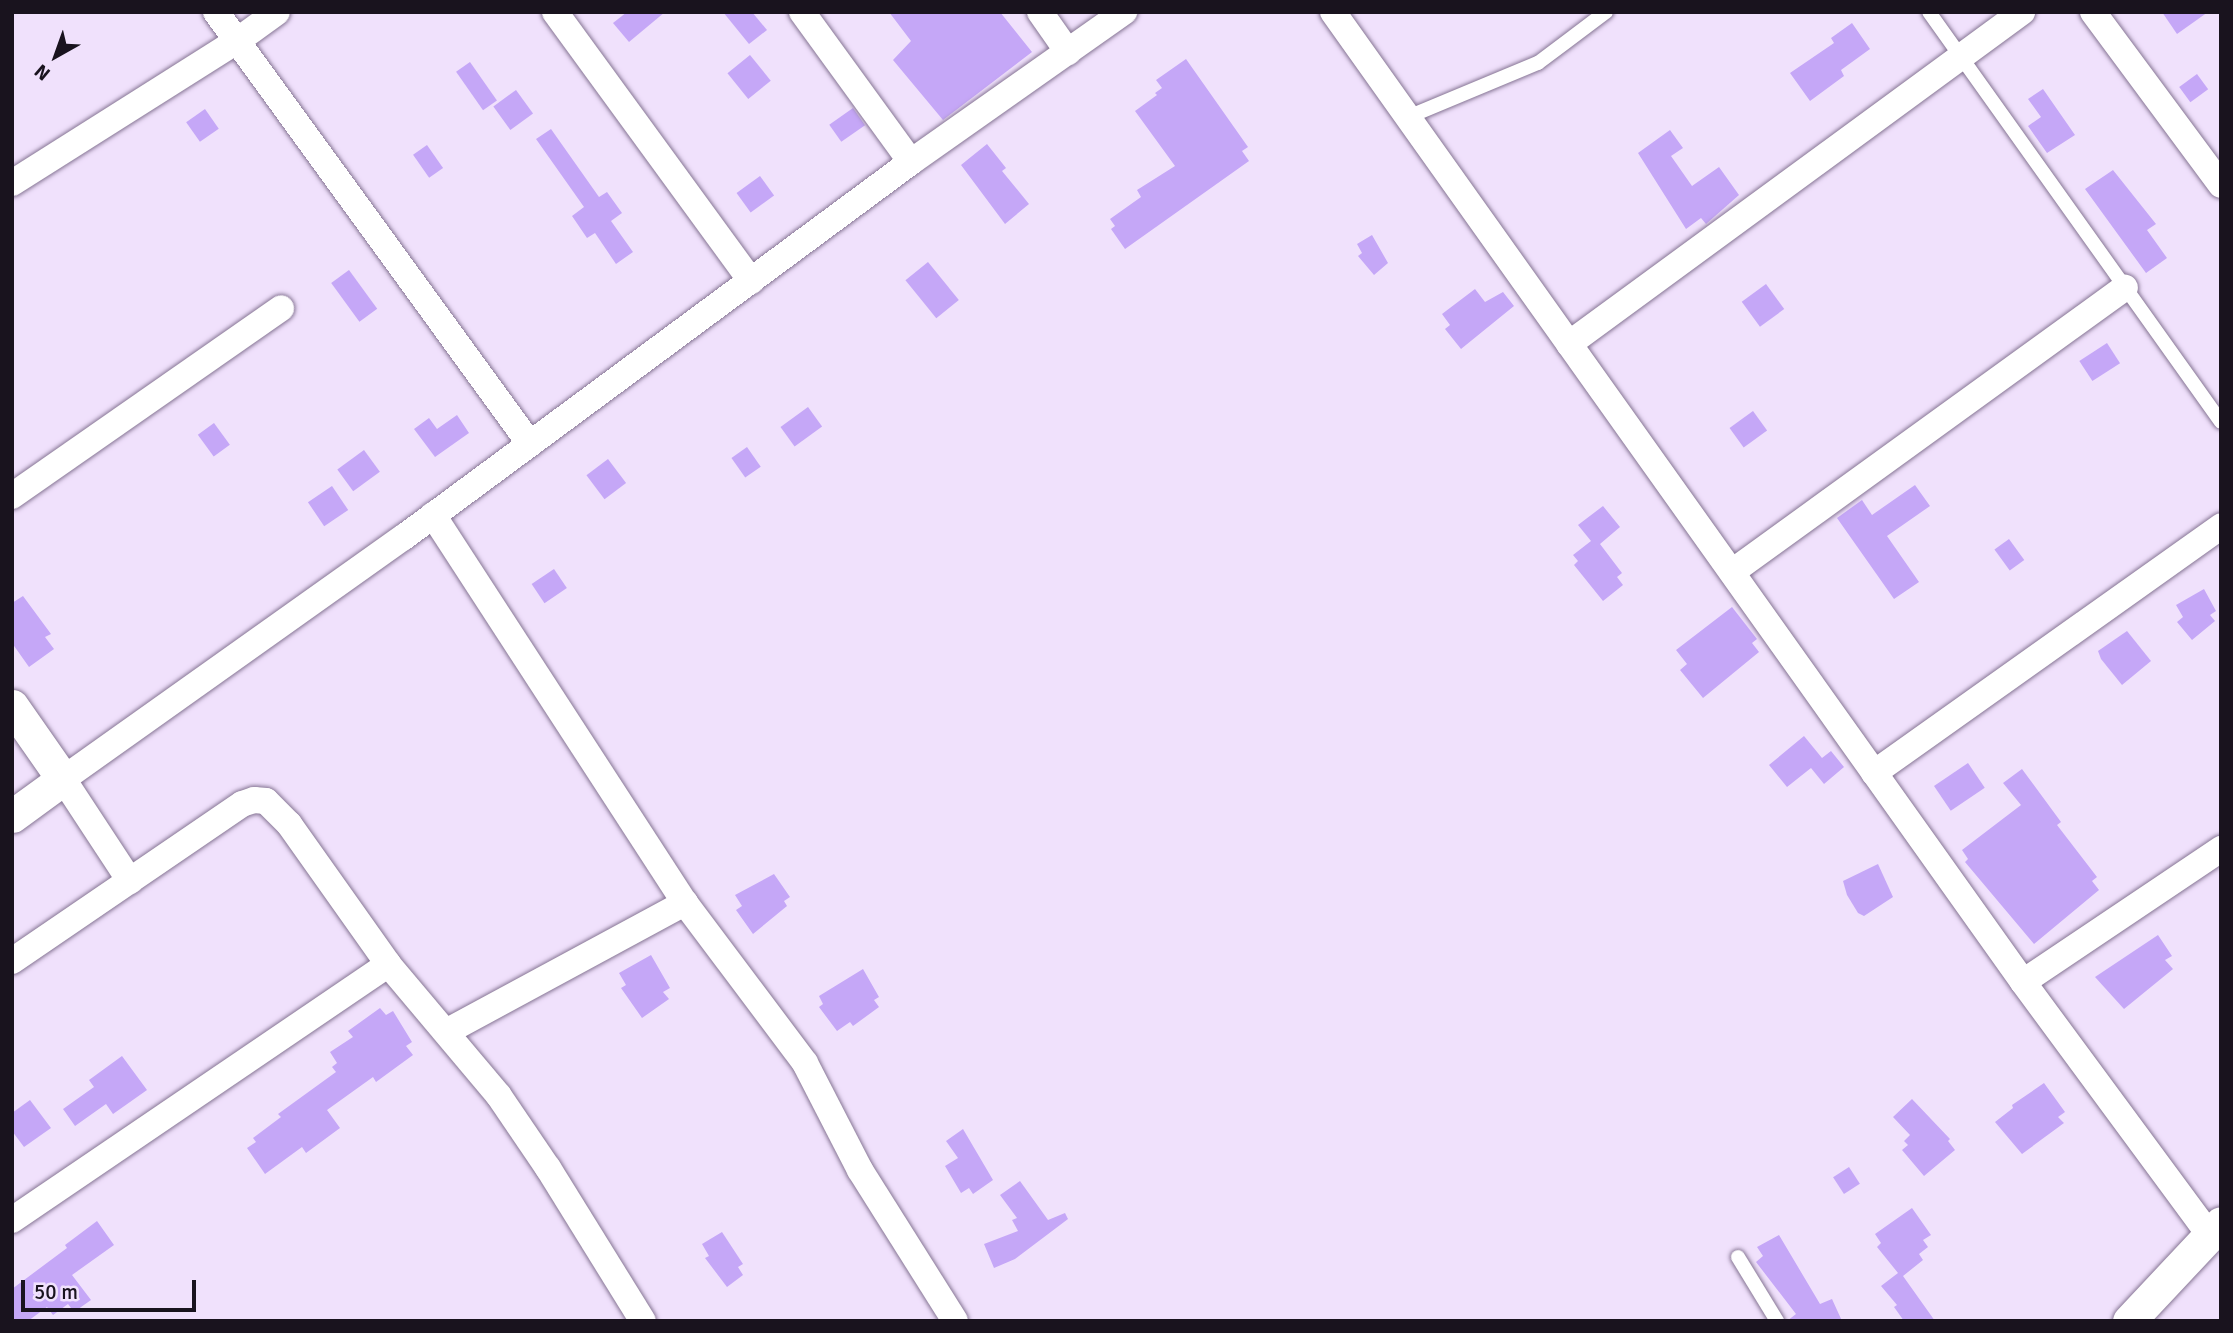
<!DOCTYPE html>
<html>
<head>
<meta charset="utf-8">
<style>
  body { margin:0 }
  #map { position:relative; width:2233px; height:1333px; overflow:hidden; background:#f0e1fc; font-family:Signika,sans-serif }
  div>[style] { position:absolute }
  .building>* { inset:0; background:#c5a7f7; transform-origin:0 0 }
  .roads { filter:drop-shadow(0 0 2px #867594) drop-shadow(0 0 2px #867594) }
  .service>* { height:14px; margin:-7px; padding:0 7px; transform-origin:7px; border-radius:7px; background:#fff }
  .minor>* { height:26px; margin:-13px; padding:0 13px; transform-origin:13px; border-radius:13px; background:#fff }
  .tertiary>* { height:33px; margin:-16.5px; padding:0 16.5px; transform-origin:16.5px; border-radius:16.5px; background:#fff }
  span { translate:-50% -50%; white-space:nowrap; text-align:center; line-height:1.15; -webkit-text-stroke:5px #f0e1fc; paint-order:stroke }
  .frame { position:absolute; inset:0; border:14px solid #19131e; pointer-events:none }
  .north { position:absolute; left:21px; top:21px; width:70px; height:70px; -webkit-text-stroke:5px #f0e1fc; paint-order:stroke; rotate:220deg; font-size:19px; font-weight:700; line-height:28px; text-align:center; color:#19131e }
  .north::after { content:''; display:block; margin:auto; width:24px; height:32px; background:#19131e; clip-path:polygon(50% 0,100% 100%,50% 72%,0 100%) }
  .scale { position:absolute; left:21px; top:1280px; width:175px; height:32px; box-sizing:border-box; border:4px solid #19131e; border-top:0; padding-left:9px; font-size:21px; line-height:24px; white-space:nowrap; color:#19131e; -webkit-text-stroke:5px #f0e1fc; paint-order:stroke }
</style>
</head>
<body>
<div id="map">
  <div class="building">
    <div style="clip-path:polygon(627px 12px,665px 12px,629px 42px,613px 23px)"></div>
    <div style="clip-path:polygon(723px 12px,752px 12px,767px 30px,749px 44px)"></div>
    <div style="clip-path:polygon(889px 12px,1000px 12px,1032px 52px,943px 120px,893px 60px,911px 41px)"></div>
    <div style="clip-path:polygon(2162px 12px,2208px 12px,2177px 34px)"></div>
    <div style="clip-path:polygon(1852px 23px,1870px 49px,1841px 70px,1844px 76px,1810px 101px,1790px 73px,1834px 43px,1831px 38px)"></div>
    <div style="left:750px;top:55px;width:33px;height:29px;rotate:51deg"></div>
    <div style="clip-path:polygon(1186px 59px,1248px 147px,1242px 151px,1249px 161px,1125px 249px,1111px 229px,1115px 226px,1110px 219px,1141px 197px,1137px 190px,1175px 166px,1135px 111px,1157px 95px,1155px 93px,1162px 88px,1156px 80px)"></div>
    <div style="left:470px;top:62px;width:47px;height:17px;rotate:55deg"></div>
    <div style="left:2197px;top:74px;width:19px;height:22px;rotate:54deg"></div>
    <div style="clip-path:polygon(2043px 89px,2075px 135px,2047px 153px,2028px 126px,2041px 117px,2028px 99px)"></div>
    <div style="left:516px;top:90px;width:29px;height:28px;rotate:54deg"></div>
    <div style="left:853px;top:108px;width:21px;height:29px;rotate:55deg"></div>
    <div style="left:205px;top:109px;width:24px;height:23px;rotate:55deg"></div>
    <div style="clip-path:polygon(551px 129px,599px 197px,607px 192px,622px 213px,611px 221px,633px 252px,616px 264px,595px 233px,587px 238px,572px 216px,584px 207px,536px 139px)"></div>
    <div style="clip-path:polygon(1670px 130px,1683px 148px,1671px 156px,1692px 186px,1719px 167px,1739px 195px,1706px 224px,1701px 218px,1686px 229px,1638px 153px)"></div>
    <div style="clip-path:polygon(987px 144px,1006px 168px,1002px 171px,1029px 204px,1005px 224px,961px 165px)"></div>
    <div style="left:427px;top:145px;width:28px;height:17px;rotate:55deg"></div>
    <div style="clip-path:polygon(2113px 170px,2156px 224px,2147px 230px,2167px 258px,2146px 273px,2085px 189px)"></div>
    <div style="left:760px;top:176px;width:24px;height:29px;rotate:54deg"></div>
    <div style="clip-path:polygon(1372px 235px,1388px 263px,1374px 275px,1358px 256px,1362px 253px,1357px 244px)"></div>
    <div style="left:928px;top:262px;width:49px;height:29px;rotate:51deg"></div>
    <div style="left:349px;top:270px;width:48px;height:22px;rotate:54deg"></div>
    <div style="left:1766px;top:284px;width:31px;height:30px;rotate:54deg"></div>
    <div style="clip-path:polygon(1475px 289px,1485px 302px,1503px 292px,1514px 306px,1461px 349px,1445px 329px,1450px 325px,1442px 314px)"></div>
    <div style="left:2107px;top:343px;width:24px;height:33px;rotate:57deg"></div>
    <div style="left:808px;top:407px;width:24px;height:34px;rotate:54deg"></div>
    <div style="left:1753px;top:411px;width:24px;height:29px;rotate:54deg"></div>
    <div style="clip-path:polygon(457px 415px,469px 433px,435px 457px,414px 429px,429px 418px,437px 429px)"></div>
    <div style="left:214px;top:423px;width:27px;height:20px;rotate:54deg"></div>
    <div style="left:747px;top:447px;width:24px;height:19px;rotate:55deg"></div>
    <div style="left:364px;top:450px;width:27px;height:33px;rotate:54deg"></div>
    <div style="left:608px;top:459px;width:30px;height:27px;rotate:53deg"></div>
    <div style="clip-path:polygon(1915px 485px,1930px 506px,1887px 536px,1919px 582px,1894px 599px,1837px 518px,1862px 500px,1872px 515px)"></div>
    <div style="left:332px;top:486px;width:29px;height:29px;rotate:56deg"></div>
    <div style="clip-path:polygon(1603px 506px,1620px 527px,1600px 544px,1622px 573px,1617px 577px,1623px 585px,1603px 601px,1574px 565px,1578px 561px,1573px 555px,1591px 541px,1578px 525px)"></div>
    <div style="left:2009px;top:539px;width:26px;height:18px;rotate:54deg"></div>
    <div style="left:554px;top:569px;width:23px;height:27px;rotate:56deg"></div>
    <div style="clip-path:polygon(2204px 589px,2216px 611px,2210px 615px,2215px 621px,2192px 640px,2177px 622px,2183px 617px,2176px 605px)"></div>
    <div style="clip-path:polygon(23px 596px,51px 634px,45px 637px,54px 649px,29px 667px,12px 643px,12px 603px)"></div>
    <div style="clip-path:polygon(1732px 607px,1757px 639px,1752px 643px,1759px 652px,1703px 698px,1680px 670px,1687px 664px,1676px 650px)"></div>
    <div style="clip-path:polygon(2127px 631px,2151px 661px,2122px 685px,2101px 659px,2098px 651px)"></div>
    <div style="clip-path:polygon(1804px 736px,1822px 758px,1831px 751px,1844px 767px,1824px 784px,1811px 768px,1787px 787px,1769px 765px)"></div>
    <div style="left:1968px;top:763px;width:30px;height:41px;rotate:56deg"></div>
    <div style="clip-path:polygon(2022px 769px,2061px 822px,2057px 825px,2097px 877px,2092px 881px,2099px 890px,2034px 944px,1965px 862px,1968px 859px,1962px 850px,2021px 805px,2003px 783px)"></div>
    <div style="clip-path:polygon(1878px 864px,1893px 897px,1864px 916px,1858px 913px,1847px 895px,1843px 881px)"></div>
    <div style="clip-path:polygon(774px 874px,790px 897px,784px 901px,787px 906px,753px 934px,736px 910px,742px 906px,735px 895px)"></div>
    <div style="clip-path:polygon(2158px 935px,2172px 956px,2165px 960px,2173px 969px,2124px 1009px,2095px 977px)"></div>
    <div style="clip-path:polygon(651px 955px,670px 988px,663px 992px,669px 999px,642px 1018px,621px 988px,626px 985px,619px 973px)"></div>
    <div style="clip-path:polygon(863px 969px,879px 997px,874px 1000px,879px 1007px,853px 1026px,850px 1022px,837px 1031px,819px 1007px,823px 1004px,819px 996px)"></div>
    <div style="clip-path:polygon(380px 1008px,386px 1015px,393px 1011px,412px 1042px,406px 1046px,413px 1055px,376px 1082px,373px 1077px,327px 1110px,340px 1128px,306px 1153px,302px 1147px,265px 1174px,247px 1148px,256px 1142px,253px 1138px,281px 1117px,278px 1114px,336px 1072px,332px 1067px,337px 1063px,330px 1052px,353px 1037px,348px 1031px)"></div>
    <div style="clip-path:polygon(122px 1056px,147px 1090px,113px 1114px,106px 1104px,75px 1126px,63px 1109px,94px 1087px,89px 1080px)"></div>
    <div style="clip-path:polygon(2044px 1083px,2065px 1112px,2058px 1117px,2064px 1123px,2022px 1154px,1995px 1122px,2013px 1108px,2012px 1105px)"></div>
    <div style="clip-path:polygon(1912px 1099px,1950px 1139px,1948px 1141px,1955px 1150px,1924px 1176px,1902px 1150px,1908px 1145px,1904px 1141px,1910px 1135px,1893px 1117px)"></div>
    <div style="clip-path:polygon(30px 1100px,51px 1128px,24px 1147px,12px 1131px,12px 1113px)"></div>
    <div style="clip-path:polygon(963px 1129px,993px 1180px,973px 1194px,969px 1188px,961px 1193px,945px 1166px,958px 1158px,946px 1141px)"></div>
    <div style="left:1849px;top:1167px;width:20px;height:19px;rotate:57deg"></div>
    <div style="clip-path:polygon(1020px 1181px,1048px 1220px,1065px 1213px,1068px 1219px,1015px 1259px,994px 1268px,984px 1244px,1018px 1231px,1012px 1220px,1017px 1218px,1000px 1195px)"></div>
    <div style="clip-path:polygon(1912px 1208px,1931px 1235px,1923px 1240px,1928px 1247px,1919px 1254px,1923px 1260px,1903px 1276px,1935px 1321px,1904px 1321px,1894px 1307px,1897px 1305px,1881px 1286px,1898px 1273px,1877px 1247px,1881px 1243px,1875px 1234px)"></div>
    <div style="clip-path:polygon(97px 1221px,114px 1245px,72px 1275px,91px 1300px,74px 1312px,68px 1304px,53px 1315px,47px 1307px,28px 1321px,12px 1321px,12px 1289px,67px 1248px,65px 1245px)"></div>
    <div style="clip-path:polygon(722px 1232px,743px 1264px,738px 1267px,743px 1275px,727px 1287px,705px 1258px,709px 1256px,702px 1244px)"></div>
    <div style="clip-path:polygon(1779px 1235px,1820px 1304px,1832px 1299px,1842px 1321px,1787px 1321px,1796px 1314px,1756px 1262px,1763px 1256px,1757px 1247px)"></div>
  </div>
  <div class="roads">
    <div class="service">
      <div style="left:1929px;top:12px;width:503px;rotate:54.54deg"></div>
      <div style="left:1408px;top:117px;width:141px;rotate:-22.6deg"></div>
      <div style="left:1538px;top:63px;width:85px;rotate:-36.9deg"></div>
      <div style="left:1738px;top:1257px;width:75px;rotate:58.6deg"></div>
    </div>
    <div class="minor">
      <div style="left:216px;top:12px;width:534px;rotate:53.99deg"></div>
      <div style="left:555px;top:12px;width:333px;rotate:53.9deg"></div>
      <div style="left:802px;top:12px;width:185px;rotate:54deg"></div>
      <div style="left:1040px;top:12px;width:49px;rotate:55deg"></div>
      <div style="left:1333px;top:12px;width:1190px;rotate:54.57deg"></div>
      <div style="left:2023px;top:982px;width:315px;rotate:53.6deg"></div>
      <div style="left:2093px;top:12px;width:215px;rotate:53.5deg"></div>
      <div style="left:12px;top:183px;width:266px;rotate:-32.3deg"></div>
      <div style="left:237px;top:41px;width:49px;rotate:-35.9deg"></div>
      <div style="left:1569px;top:344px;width:562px;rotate:-36.24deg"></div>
      <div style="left:12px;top:496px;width:328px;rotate:-34.9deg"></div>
      <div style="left:433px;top:515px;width:463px;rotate:57deg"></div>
      <div style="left:685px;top:903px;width:200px;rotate:53.1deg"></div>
      <div style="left:805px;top:1063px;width:120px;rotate:62.8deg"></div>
      <div style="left:860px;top:1170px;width:178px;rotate:57.8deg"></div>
      <div style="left:1732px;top:572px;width:485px;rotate:-35.9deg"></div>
      <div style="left:1874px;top:773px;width:426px;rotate:-35.4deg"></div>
      <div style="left:130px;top:881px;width:122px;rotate:-123.3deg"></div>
      <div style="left:63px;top:779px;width:418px;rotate:-35.4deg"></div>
      <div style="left:404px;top:537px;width:631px;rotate:-36.49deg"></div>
      <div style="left:911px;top:162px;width:261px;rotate:-35.2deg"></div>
      <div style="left:12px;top:961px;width:278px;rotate:-34.3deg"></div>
      <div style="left:242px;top:804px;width:13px;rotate:-18deg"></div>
      <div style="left:254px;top:800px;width:12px;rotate:5deg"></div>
      <div style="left:266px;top:801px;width:33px;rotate:45deg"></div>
      <div style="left:289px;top:824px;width:171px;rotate:54.7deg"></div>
      <div style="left:388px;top:964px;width:172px;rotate:49.9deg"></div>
      <div style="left:499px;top:1096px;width:87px;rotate:55.8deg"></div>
      <div style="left:548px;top:1168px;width:180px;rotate:58.2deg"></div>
      <div style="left:2023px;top:982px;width:239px;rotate:-33.9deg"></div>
      <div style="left:446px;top:1032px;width:272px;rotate:-28.4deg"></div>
      <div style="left:12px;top:1220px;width:455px;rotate:-34.2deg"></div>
    </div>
    <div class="tertiary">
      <div style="left:12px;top:706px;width:89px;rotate:55.1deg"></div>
      <div style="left:63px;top:779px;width:63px;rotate:144deg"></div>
      <div style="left:2129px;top:1321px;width:134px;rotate:-46.8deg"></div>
    </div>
  </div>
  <div class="frame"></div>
  <div class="north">N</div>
  <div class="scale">50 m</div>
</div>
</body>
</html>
